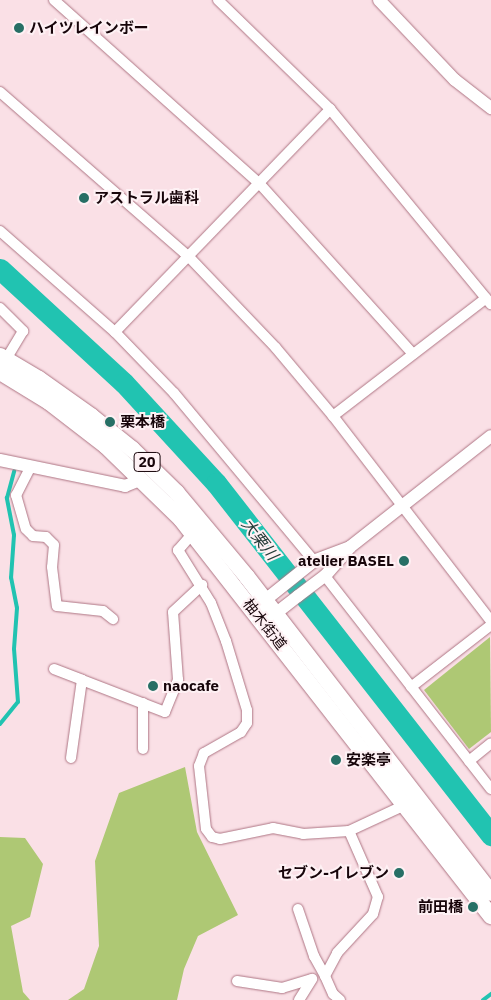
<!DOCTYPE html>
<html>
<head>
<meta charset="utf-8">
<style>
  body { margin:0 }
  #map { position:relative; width:491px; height:1000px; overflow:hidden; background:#fae0e6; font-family:"IBM Plex Sans","Noto Sans JP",sans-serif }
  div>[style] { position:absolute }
  .green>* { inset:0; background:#aec874 }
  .stream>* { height:4px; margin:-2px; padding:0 2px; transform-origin:2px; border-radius:2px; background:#21c3b1 }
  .river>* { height:21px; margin:-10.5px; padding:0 10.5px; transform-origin:10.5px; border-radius:10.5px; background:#21c3b1 }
  .roads { filter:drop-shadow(0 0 1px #ae7584) drop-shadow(0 0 1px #ae7584) }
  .minor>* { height:10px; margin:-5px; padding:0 5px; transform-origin:5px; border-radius:5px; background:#fff }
  .tertiary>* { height:12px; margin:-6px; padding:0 6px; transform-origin:6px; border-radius:6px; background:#fff }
  .primary>* { height:16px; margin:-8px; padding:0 8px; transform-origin:8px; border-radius:8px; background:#fff }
  .dots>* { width:14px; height:14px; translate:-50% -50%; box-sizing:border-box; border:2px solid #fef1f4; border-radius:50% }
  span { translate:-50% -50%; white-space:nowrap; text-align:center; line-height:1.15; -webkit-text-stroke:4px #fef1f4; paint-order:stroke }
  .shield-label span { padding:1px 4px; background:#fef1f4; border:1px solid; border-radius:4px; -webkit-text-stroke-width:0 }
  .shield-label { font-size:14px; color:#17050a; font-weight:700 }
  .poi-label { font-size:15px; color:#17050a; font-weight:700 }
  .left { translate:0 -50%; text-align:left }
  .right { translate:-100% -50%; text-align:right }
  .street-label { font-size:15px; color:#17050a }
  .water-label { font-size:16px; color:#243c38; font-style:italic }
</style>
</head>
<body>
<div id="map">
  <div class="green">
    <div style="clip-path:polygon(490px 637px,491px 732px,469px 749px,424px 690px)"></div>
    <div style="clip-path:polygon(185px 767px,197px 832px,238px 915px,198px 936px,184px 969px,177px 1000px,68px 1000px,84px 989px,99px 946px,95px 861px,119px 793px)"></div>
    <div style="clip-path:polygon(0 837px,25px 838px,43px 864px,30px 917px,11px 926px,23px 992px,30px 1000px,0 1000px)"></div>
  </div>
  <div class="stream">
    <div style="left:0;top:724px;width:28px;rotate:-51deg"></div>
    <div style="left:18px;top:702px;width:53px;rotate:-94.3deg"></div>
    <div style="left:14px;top:649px;width:41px;rotate:-85.8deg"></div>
    <div style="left:17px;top:608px;width:31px;rotate:-101deg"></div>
    <div style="left:11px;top:578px;width:43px;rotate:-86deg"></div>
    <div style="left:14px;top:535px;width:38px;rotate:-101deg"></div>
    <div style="left:7px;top:498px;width:28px;rotate:-75deg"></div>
    <div style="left:483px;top:1000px;width:10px;rotate:-37deg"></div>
  </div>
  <div class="river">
    <div style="left:0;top:269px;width:168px;rotate:42.6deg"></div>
    <div style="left:124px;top:383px;width:136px;rotate:47.4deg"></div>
    <div style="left:216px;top:483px;width:447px;rotate:52deg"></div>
  </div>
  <div class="roads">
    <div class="minor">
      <div style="left:54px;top:0;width:275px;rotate:41.8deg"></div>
      <div style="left:259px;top:183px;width:230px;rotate:48deg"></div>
      <div style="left:218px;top:0;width:156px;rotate:44.2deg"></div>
      <div style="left:330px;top:109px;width:253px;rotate:50.5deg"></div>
      <div style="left:0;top:92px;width:252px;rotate:41.1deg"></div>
      <div style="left:190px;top:258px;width:124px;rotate:46.3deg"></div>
      <div style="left:276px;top:348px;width:89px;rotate:50deg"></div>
      <div style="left:333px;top:416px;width:259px;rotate:52.4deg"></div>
      <div style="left:0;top:231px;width:153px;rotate:41.3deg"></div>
      <div style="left:115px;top:332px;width:85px;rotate:46deg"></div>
      <div style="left:174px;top:393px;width:219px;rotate:50.2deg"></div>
      <div style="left:0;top:308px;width:33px;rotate:45deg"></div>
      <div style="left:23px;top:331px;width:37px;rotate:121deg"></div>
      <div style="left:115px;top:332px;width:310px;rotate:-46deg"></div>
      <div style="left:333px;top:416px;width:193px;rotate:-37.6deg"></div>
      <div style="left:31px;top:466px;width:33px;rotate:117deg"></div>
      <div style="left:16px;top:495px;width:35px;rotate:74deg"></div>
      <div style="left:26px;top:529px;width:10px;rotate:45deg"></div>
      <div style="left:33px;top:536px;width:13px;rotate:4deg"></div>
      <div style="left:46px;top:537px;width:11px;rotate:45deg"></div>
      <div style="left:54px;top:545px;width:22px;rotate:95deg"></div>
      <div style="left:52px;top:567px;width:39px;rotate:83deg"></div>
      <div style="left:57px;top:606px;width:46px;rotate:6.2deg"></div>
      <div style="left:103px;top:611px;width:13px;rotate:39deg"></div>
      <div style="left:193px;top:533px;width:23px;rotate:131deg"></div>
      <div style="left:178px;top:550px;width:62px;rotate:58.1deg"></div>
      <div style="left:211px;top:603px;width:41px;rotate:68.5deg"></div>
      <div style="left:226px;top:641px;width:72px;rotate:73.1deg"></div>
      <div style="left:247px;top:710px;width:13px;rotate:90deg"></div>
      <div style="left:247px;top:723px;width:11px;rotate:124deg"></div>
      <div style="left:241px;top:732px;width:43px;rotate:150.4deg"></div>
      <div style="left:204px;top:753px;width:14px;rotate:111deg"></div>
      <div style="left:199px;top:766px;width:63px;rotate:83.7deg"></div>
      <div style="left:206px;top:829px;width:10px;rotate:53deg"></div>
      <div style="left:212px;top:837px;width:8px;rotate:14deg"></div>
      <div style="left:220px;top:839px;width:54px;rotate:-11.7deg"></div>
      <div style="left:273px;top:828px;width:31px;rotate:11deg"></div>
      <div style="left:303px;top:834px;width:46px;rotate:-3.7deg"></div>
      <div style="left:349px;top:831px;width:62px;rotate:-24.9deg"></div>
      <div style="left:325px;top:576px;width:270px;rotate:52.1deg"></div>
      <div style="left:54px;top:669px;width:30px;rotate:21deg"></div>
      <div style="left:411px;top:687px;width:101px;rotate:-37.8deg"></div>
      <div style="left:143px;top:703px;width:46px;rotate:90deg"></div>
      <div style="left:71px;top:758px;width:79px;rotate:-82deg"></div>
      <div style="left:82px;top:680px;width:89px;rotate:21.1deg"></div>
      <div style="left:165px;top:712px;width:35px;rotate:-68deg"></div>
      <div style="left:178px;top:680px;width:68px;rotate:-94.2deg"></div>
      <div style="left:173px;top:612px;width:40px;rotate:-43deg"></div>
      <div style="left:469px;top:761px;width:28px;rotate:-39deg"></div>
      <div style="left:298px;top:909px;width:50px;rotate:71.2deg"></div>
      <div style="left:314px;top:956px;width:23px;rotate:61deg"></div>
      <div style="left:237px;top:981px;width:46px;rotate:8.8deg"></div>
      <div style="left:282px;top:988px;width:31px;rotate:-17deg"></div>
      <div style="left:299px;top:1000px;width:25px;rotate:-58deg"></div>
      <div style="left:340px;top:1000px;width:9px;rotate:-139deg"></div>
      <div style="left:333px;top:994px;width:20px;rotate:-114deg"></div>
      <div style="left:325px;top:976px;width:26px;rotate:-62deg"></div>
      <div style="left:337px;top:953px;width:53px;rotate:-47.3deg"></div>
      <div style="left:373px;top:914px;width:18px;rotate:-74deg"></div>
      <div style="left:378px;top:897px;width:72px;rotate:-113.7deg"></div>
    </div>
    <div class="tertiary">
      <div style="left:379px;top:0;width:110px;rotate:46.5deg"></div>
      <div style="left:455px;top:80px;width:46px;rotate:37.9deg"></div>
      <div style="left:0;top:460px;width:128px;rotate:11.7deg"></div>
      <div style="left:125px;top:486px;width:18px;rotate:-22deg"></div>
      <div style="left:350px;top:547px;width:39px;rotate:159deg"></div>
      <div style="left:314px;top:561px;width:64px;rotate:141.3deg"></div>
      <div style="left:264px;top:601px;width:16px;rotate:108deg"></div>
      <div style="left:259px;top:616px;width:16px;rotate:-7deg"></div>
      <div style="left:275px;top:614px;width:29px;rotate:-38deg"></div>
      <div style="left:298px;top:596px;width:34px;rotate:-37deg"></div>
      <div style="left:325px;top:576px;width:38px;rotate:-49deg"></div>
      <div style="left:350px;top:547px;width:179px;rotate:-38.2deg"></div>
    </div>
    <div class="primary">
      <div style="left:0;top:356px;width:45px;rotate:30.5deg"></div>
      <div style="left:39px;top:379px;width:64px;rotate:35.4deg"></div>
      <div style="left:91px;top:416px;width:53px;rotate:38.8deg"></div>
      <div style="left:132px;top:449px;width:63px;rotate:44.4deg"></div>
      <div style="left:177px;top:493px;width:109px;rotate:50.2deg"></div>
      <div style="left:247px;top:577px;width:399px;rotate:52.3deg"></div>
      <div style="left:0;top:372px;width:57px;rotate:31.5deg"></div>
      <div style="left:49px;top:402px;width:72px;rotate:37.7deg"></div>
      <div style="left:106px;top:446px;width:105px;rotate:44.2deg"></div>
      <div style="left:181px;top:519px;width:504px;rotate:52.02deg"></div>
    </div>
  </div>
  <div class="dots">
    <div style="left:19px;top:28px;background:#276f65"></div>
    <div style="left:84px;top:198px;background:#276f65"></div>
    <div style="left:110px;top:422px;background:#276f65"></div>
    <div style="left:404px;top:561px;background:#276f65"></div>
    <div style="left:153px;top:686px;background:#276f65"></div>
    <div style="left:336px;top:760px;background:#276f65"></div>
    <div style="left:399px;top:873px;background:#276f65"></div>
    <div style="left:473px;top:907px;background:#276f65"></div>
  </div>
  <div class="shield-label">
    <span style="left:147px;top:462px">20</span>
  </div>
  <div class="poi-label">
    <span class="left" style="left:29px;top:28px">ハイツレインボー</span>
    <span class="left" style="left:94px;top:198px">アストラル歯科</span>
    <span class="left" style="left:120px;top:422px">栗本橋</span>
    <span class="right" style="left:394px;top:561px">atelier BASEL</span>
    <span class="left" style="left:163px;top:686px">naocafe</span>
    <span class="left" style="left:346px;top:760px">安楽亭</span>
    <span class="right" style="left:389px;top:873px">セブン-イレブン</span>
    <span class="right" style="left:463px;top:907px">前田橋</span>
  </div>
  <div class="street-label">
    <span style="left:265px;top:624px;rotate:52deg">柚木街道</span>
  </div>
  <div class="water-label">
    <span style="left:260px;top:539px;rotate:52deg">大栗川</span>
  </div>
</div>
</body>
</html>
